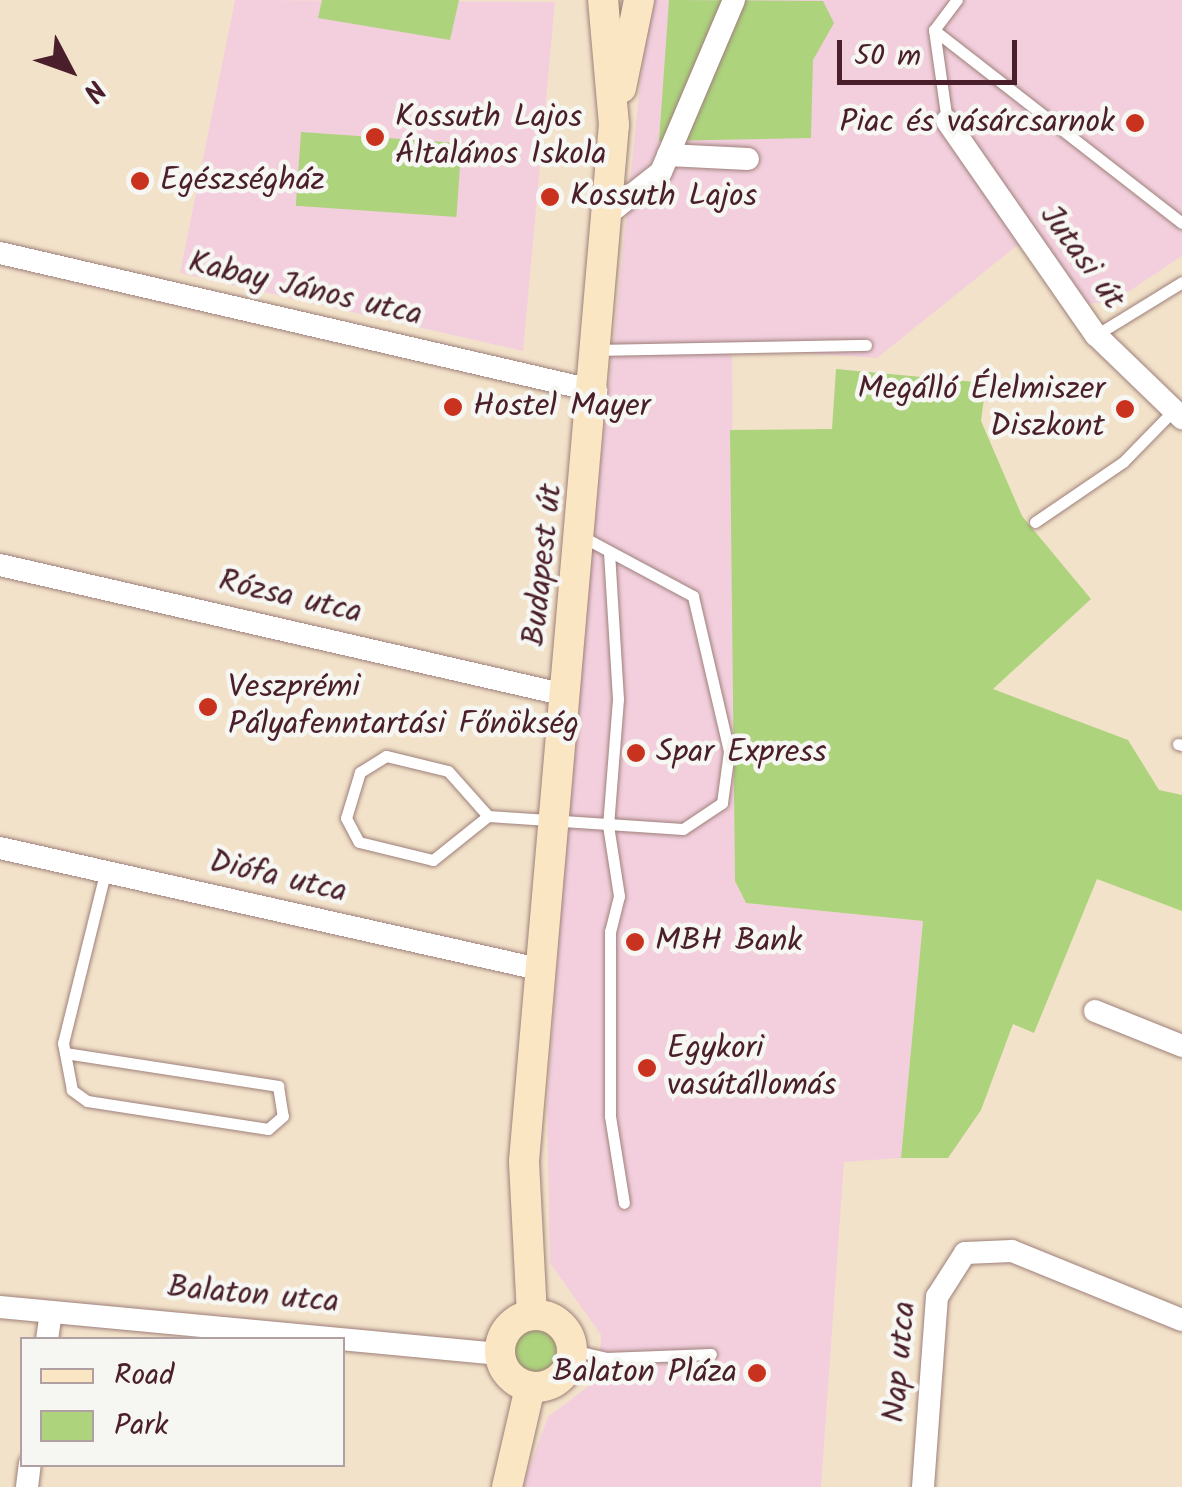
<!DOCTYPE html>
<html>
<head>
<meta charset="utf-8">
<style>
  body { margin:0 }
  #map { position:relative; width:1182px; height:1487px; overflow:hidden; background:#f3e2ca; font-family:Kalam,sans-serif }
  div>[style] { position:absolute }
  .built>* { inset:0; background:#f3cfde }
  .green>* { inset:0; background:#add37d; transform-origin:0 0 }
  .round { border-radius:50% }
  .roads { filter:drop-shadow(0 0 2px #9e807a) drop-shadow(0 0 2px #9e807a) }
  .lane>* { height:11px; margin:-5.5px; padding:0 5.5px; transform-origin:5.5px; border-radius:5.5px; background:#fff }
  .street>* { height:22px; margin:-11px; padding:0 11px; transform-origin:11px; border-radius:11px; background:#fff }
  .secondary>* { height:30px; margin:-15px; padding:0 15px; transform-origin:15px; border-radius:15px; background:#fbe6c4 }
  .secondary>.ring { margin:-15px; padding:0; box-sizing:content-box; background:none; border:30px solid #fbe6c4; border-radius:50% }
  .dots>* { width:28px; height:28px; translate:-50% -50%; box-sizing:border-box; border:5px solid #f6f6f2; border-radius:50% }
  span { translate:-50% -50%; white-space:nowrap; text-align:center; line-height:1.15; -webkit-text-stroke:9px #f6f6f2; paint-order:stroke }
  .poi-label { font-size:32px; color:#4a1f2b }
  .left { translate:0 -50%; text-align:left }
  .right { translate:-100% -50%; text-align:right }
  .street-label { font-size:32px; color:#4a1f2b }
  .legend { position:absolute; left:20px; top:1337px; width:325px; height:130px; box-sizing:border-box; background:#f6f6f2; border:2px solid #b1a0a2; margin:0; padding:12px 18px; list-style:none; font-size:30px; color:#4a1f2b }
  .legend li { display:flex; align-items:center; gap:20px; height:50px }
  .legend b { width:50px; border:2px solid #b1a0a2 }
  .north { position:absolute; left:20px; top:20px; width:100px; height:100px; -webkit-text-stroke:8px #f6f6f2; paint-order:stroke; rotate:131deg; font-size:28px; font-weight:700; line-height:40px; text-align:center; color:#4a1f2b }
  .north::after { content:''; display:block; margin:auto; width:35px; height:45px; background:#4a1f2b; clip-path:polygon(50% 0,100% 100%,50% 72%,0 100%) }
  .scale { position:absolute; left:837px; top:40px; width:180px; height:45px; box-sizing:border-box; border:5px solid #4a1f2b; border-top:0; padding-left:12px; font-size:30px; line-height:35px; white-space:nowrap; color:#4a1f2b; -webkit-text-stroke:8px #f6f6f2; paint-order:stroke }
</style>
</head>
<body>
<div id="map">
  <div class="built">
    <div style="clip-path:polygon(235px 0,555px 2px,523px 351px,180px 273px)"></div>
    <div style="clip-path:polygon(649px 0,1182px 0,1182px 256px,1113px 302px,1081px 304px,1034px 232px,877px 358px,732px 348px,735px 881px,746px 903px,923px 921px,901px 1158px,844px 1162px,821px 1487px,522px 1487px,548px 1417px,598px 1379px,601px 1335px,550px 1263px,547px 1105px,576px 699px)"></div>
  </div>
  <div class="green">
    <div style="clip-path:polygon(322px 0,459px 0,450px 40px,318px 18px)"></div>
    <div style="clip-path:polygon(669px 0,823px 1px,834px 23px,813px 60px,811px 138px,659px 141px)"></div>
    <div style="left:301px;top:132px;width:161px;height:74px;rotate:4deg"></div>
    <div style="clip-path:polygon(836px 369px,986px 383px,981px 421px,1022px 516px,1091px 599px,993px 689px,1128px 740px,1159px 790px,1182px 795px,1182px 911px,1097px 879px,1034px 1033px,1013px 1024px,981px 1110px,948px 1158px,901px 1158px,923px 921px,746px 903px,735px 881px,730px 430px,832px 429px)"></div>
    <div class="round" style="left:500px;top:1315px;width:72px;height:72px"></div>
  </div>
  <div class="roads">
    <div class="lane">
      <div style="left:934px;top:30px;width:314px;rotate:37.9deg"></div>
      <div style="left:947px;top:121px;width:92px;rotate:-98.1deg"></div>
      <div style="left:934px;top:30px;width:38px;rotate:-53deg"></div>
      <div style="left:1096px;top:335px;width:101px;rotate:-31.6deg"></div>
      <div style="left:600px;top:350px;width:266px;rotate:-1.1deg"></div>
      <div style="left:1035px;top:522px;width:107px;rotate:-34.3deg"></div>
      <div style="left:1123px;top:462px;width:71px;rotate:-45.6deg"></div>
      <div style="left:609px;top:552px;width:147px;rotate:86.5deg"></div>
      <div style="left:618px;top:699px;width:126px;rotate:94.5deg"></div>
      <div style="left:608px;top:825px;width:72px;rotate:81.2deg"></div>
      <div style="left:619px;top:896px;width:36px;rotate:104deg"></div>
      <div style="left:610px;top:931px;width:185px;rotate:90deg"></div>
      <div style="left:610px;top:1116px;width:88px;rotate:80.9deg"></div>
      <div style="left:1178px;top:744px;width:4px;rotate:14deg"></div>
      <div style="left:488px;top:816px;width:60px;rotate:-131.6deg"></div>
      <div style="left:448px;top:771px;width:64px;rotate:-166.4deg"></div>
      <div style="left:386px;top:756px;width:31px;rotate:148deg"></div>
      <div style="left:360px;top:772px;width:48px;rotate:106.9deg"></div>
      <div style="left:346px;top:818px;width:27px;rotate:62deg"></div>
      <div style="left:359px;top:842px;width:76px;rotate:13.7deg"></div>
      <div style="left:433px;top:860px;width:70px;rotate:-38.7deg"></div>
      <div style="left:488px;top:816px;width:195px;rotate:3.8deg"></div>
      <div style="left:683px;top:829px;width:47px;rotate:-33.7deg"></div>
      <div style="left:722px;top:803px;width:52px;rotate:-82.3deg"></div>
      <div style="left:729px;top:751px;width:159px;rotate:-103.1deg"></div>
      <div style="left:693px;top:596px;width:127px;rotate:-151.8deg"></div>
      <div style="left:65px;top:1053px;width:216px;rotate:8.8deg"></div>
      <div style="left:278px;top:1086px;width:30px;rotate:81deg"></div>
      <div style="left:283px;top:1116px;width:20px;rotate:139deg"></div>
      <div style="left:268px;top:1129px;width:183px;rotate:-171.2deg"></div>
      <div style="left:87px;top:1101px;width:19px;rotate:-144deg"></div>
      <div style="left:72px;top:1090px;width:48px;rotate:-100.8deg"></div>
      <div style="left:63px;top:1043px;width:175px;rotate:-76.1deg"></div>
      <div style="left:572px;top:1350px;width:35px;rotate:13deg"></div>
      <div style="left:606px;top:1358px;width:105px;rotate:-2.2deg"></div>
    </div>
    <div class="street">
      <div style="left:947px;top:121px;width:261px;rotate:55.2deg"></div>
      <div style="left:1096px;top:335px;width:120px;rotate:44deg"></div>
      <div style="left:668px;top:155px;width:80px;rotate:2.9deg"></div>
      <div style="left:609px;top:213px;width:66px;rotate:-38.3deg"></div>
      <div style="left:661px;top:172px;width:187px;rotate:-67deg"></div>
      <div style="left:0;top:253px;width:612px;rotate:13.04deg"></div>
      <div style="left:0;top:565px;width:581px;rotate:12.94deg"></div>
      <div style="left:0;top:848px;width:557px;rotate:12.66deg"></div>
      <div style="left:1095px;top:1011px;width:94px;rotate:21.9deg"></div>
      <div style="left:0;top:1307px;width:502px;rotate:5.37deg"></div>
      <div style="left:47px;top:1340px;width:28px;rotate:-82deg"></div>
      <div style="left:27px;top:1487px;width:23px;rotate:-83deg"></div>
      <div style="left:923px;top:1487px;width:191px;rotate:-85.8deg"></div>
      <div style="left:937px;top:1297px;width:52px;rotate:-57.5deg"></div>
      <div style="left:965px;top:1253px;width:47px;rotate:-2.4deg"></div>
      <div style="left:1012px;top:1251px;width:183px;rotate:22.1deg"></div>
    </div>
    <div class="secondary">
      <div style="left:621px;top:88px;width:90px;rotate:-78.4deg"></div>
      <div style="left:532px;top:1315px;width:154px;rotate:-93deg"></div>
      <div style="left:524px;top:1161px;width:1040px;rotate:-85.04deg"></div>
      <div style="left:614px;top:125px;width:125px;rotate:-95deg"></div>
      <div class="ring" style="left:500px;top:1315px;width:42px;height:42px"></div>
      <div style="left:507px;top:1487px;width:103px;rotate:-77deg"></div>
    </div>
  </div>
  <div class="dots">
    <div style="left:1135px;top:123px;background:#c8321e"></div>
    <div style="left:375px;top:137px;background:#c8321e"></div>
    <div style="left:140px;top:181px;background:#c8321e"></div>
    <div style="left:550px;top:197px;background:#c8321e"></div>
    <div style="left:453px;top:407px;background:#c8321e"></div>
    <div style="left:1125px;top:409px;background:#c8321e"></div>
    <div style="left:208px;top:707px;background:#c8321e"></div>
    <div style="left:636px;top:753px;background:#c8321e"></div>
    <div style="left:635px;top:942px;background:#c8321e"></div>
    <div style="left:647px;top:1068px;background:#c8321e"></div>
    <div style="left:757px;top:1373px;background:#c8321e"></div>
  </div>
  <div class="poi-label">
    <span class="left" style="left:395px;top:137px">Kossuth Lajos<br>Általános Iskola</span>
    <span class="right" style="left:1115px;top:123px">Piac és vásárcsarnok</span>
    <span class="left" style="left:160px;top:181px">Egészségház</span>
    <span class="left" style="left:570px;top:197px">Kossuth Lajos</span>
    <span class="right" style="left:1105px;top:409px">Megálló Élelmiszer<br>Diszkont</span>
    <span class="left" style="left:473px;top:407px">Hostel Mayer</span>
    <span class="left" style="left:228px;top:707px">Veszprémi<br>Pályafenntartási Főnökség</span>
    <span class="left" style="left:656px;top:753px">Spar Express</span>
    <span class="left" style="left:655px;top:942px">MBH Bank</span>
    <span class="left" style="left:667px;top:1068px">Egykori<br>vasútállomás</span>
    <span class="right" style="left:737px;top:1373px">Balaton Pláza</span>
  </div>
  <div class="street-label">
    <span style="left:1081px;top:258px;rotate:54deg">Jutasi út</span>
    <span style="left:305px;top:290px;rotate:13deg">Kabay János utca</span>
    <span style="left:544px;top:565px;rotate:-84deg">Budapest út</span>
    <span style="left:290px;top:598px;rotate:13deg">Rózsa utca</span>
    <span style="left:278px;top:878px;rotate:13deg">Diófa utca</span>
    <span style="left:253px;top:1296px;rotate:5deg">Balaton utca</span>
    <span style="left:901px;top:1362px;rotate:-85deg">Nap utca</span>
  </div>
  <ul class="legend">
  <li><b style="height:12px;background:#fbe6c4"></b>Road</li>
  <li><b style="height:28px;background:#add37d"></b>Park</li>
  </ul>
  <div class="north">N</div>
  <div class="scale">50 m</div>
</div>
</body>
</html>
